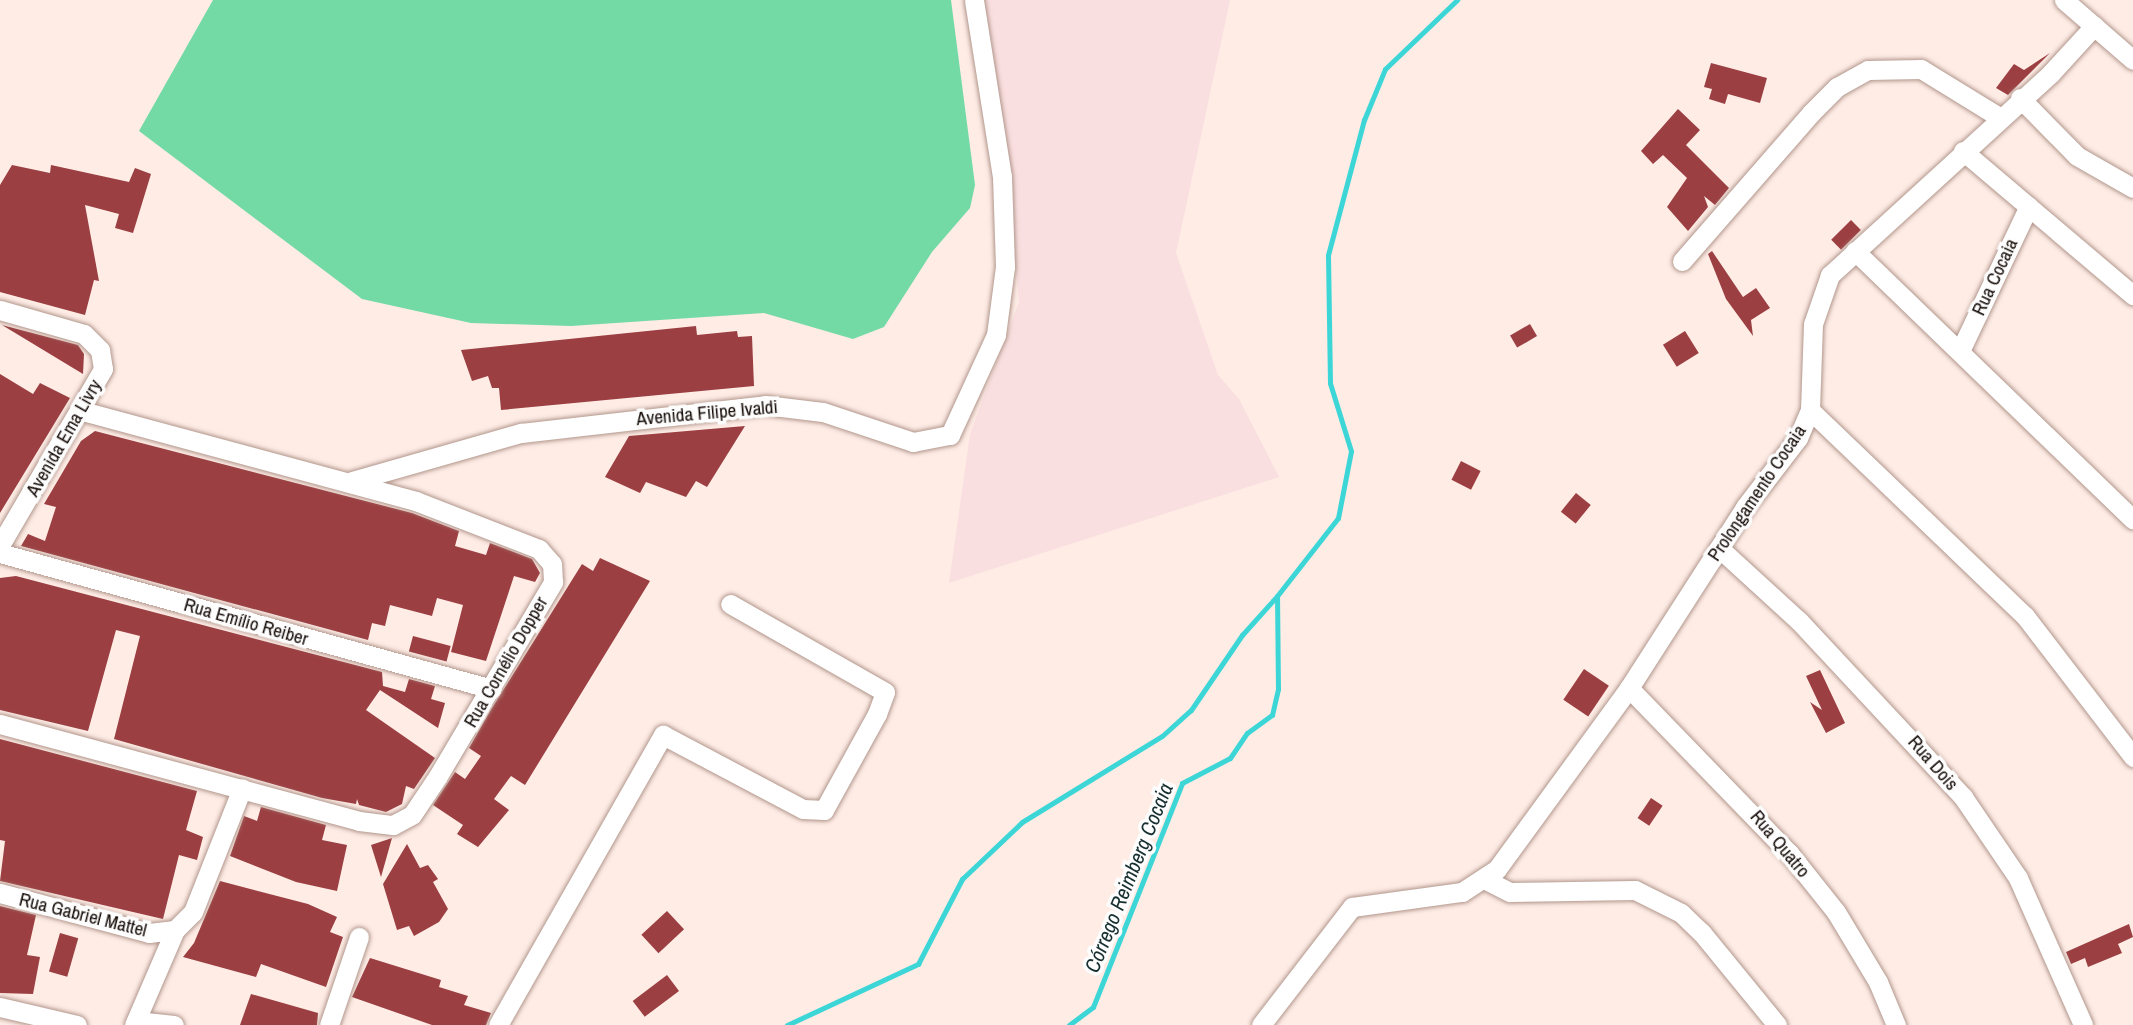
<!DOCTYPE html>
<html>
<head>
<meta charset="utf-8">
<style>
  body { margin:0 }
  #map { position:relative; width:2133px; height:1025px; overflow:hidden; background:#feece5; font-family:"Archivo Narrow",sans-serif }
  div>[style] { position:absolute }
  .industrial>* { inset:0; background:#fadfe0 }
  .forest>* { inset:0; background:#73daa6 }
  .stream>* { height:5px; margin:-2.5px; padding:0 2.5px; transform-origin:2.5px; border-radius:2.5px; background:#3dd6d7 }
  .building>* { inset:0; background:#9b3f42; transform-origin:0 0 }
  .roads { filter:drop-shadow(0 0 2px #b1968c) drop-shadow(0 0 2px #b1968c) }
  .minor>* { height:19px; margin:-9.5px; padding:0 9.5px; transform-origin:9.5px; border-radius:9.5px; background:#fff }
  span { translate:-50% -50%; white-space:nowrap; text-align:center; line-height:1.15; -webkit-text-stroke:7px #fdfdfd; paint-order:stroke }
  .street-label { font-size:19px; color:#150c08 }
  .water-label { font-size:21px; color:#172f30; font-style:italic }
</style>
</head>
<body>
<div id="map">
  <div class="industrial">
    <div style="clip-path:polygon(980px 0,1230px 0,1176px 253px,1218px 375px,1239px 399px,1279px 477px,949px 583px,970px 434px,1019px 302px,1003px 135px)"></div>
  </div>
  <div class="forest">
    <div style="clip-path:polygon(213px 0,951px 0,975px 185px,970px 208px,932px 252px,884px 327px,853px 339px,764px 313px,571px 326px,471px 323px,362px 299px,139px 131px)"></div>
  </div>
  <div class="stream">
    <div style="left:787px;top:1025px;width:145px;rotate:-25deg"></div>
    <div style="left:918px;top:964px;width:96px;rotate:-62.6deg"></div>
    <div style="left:962px;top:879px;width:83px;rotate:-43.5deg"></div>
    <div style="left:1022px;top:822px;width:164px;rotate:-31.6deg"></div>
    <div style="left:1162px;top:736px;width:39px;rotate:-42deg"></div>
    <div style="left:1191px;top:710px;width:91px;rotate:-55.8deg"></div>
    <div style="left:1242px;top:635px;width:52px;rotate:-48.1deg"></div>
    <div style="left:1069px;top:1025px;width:30px;rotate:-37deg"></div>
    <div style="left:1093px;top:1007px;width:241px;rotate:-68.3deg"></div>
    <div style="left:1182px;top:783px;width:54px;rotate:-27.5deg"></div>
    <div style="left:1230px;top:758px;width:30px;rotate:-56deg"></div>
    <div style="left:1247px;top:733px;width:31px;rotate:-36deg"></div>
    <div style="left:1272px;top:715px;width:27px;rotate:-77deg"></div>
    <div style="left:1278px;top:689px;width:93px;rotate:-90.6deg"></div>
    <div style="left:1277px;top:596px;width:99px;rotate:-52deg"></div>
    <div style="left:1338px;top:518px;width:68px;rotate:-79deg"></div>
    <div style="left:1351px;top:451px;width:71px;rotate:-107.2deg"></div>
    <div style="left:1330px;top:383px;width:128px;rotate:-90.9deg"></div>
    <div style="left:1328px;top:255px;width:140px;rotate:-75.1deg"></div>
    <div style="left:1364px;top:120px;width:55px;rotate:-67.6deg"></div>
    <div style="left:1385px;top:69px;width:100px;rotate:-43.8deg"></div>
  </div>
  <div class="building">
    <div style="clip-path:polygon(2050px 53px,2008px 95px,1996px 88px,2014px 64px,2024px 70px)"></div>
    <div style="clip-path:polygon(1711px 63px,1767px 78px,1760px 103px,1728px 94px,1725px 104px,1709px 99px,1712px 89px,1704px 87px)"></div>
    <div style="clip-path:polygon(1678px 109px,1700px 130px,1686px 145px,1729px 188px,1715px 205px,1704px 196px,1708px 207px,1688px 231px,1667px 207px,1687px 178px,1663px 155px,1653px 164px,1641px 151px)"></div>
    <div style="clip-path:polygon(12px 165px,50px 173px,51px 165px,129px 182px,135px 168px,151px 174px,133px 233px,115px 228px,119px 214px,85px 205px,99px 281px,94px 280px,85px 315px,0 292px,0 185px)"></div>
    <div style="left:1851px;top:220px;width:14px;height:28px;rotate:45deg"></div>
    <div style="clip-path:polygon(1712px 251px,1743px 297px,1756px 288px,1770px 308px,1751px 320px,1753px 336px,1726px 299px,1708px 254px)"></div>
    <div style="left:1530px;top:324px;width:14px;height:23px;rotate:60deg"></div>
    <div style="clip-path:polygon(2px 325px,78px 345px,84px 354px,83px 374px)"></div>
    <div style="clip-path:polygon(696px 326px,697px 335px,737px 331px,738px 337px,752px 336px,754px 386px,501px 410px,499px 388px,492px 388px,488px 376px,472px 381px,461px 350px)"></div>
    <div style="left:1685px;top:331px;width:26px;height:26px;rotate:58deg"></div>
    <div style="clip-path:polygon(0 374px,33px 394px,40px 383px,70px 398px,0 513px)"></div>
    <div style="clip-path:polygon(745px 426px,707px 487px,696px 481px,686px 497px,646px 482px,640px 493px,605px 477px,629px 436px)"></div>
    <div style="clip-path:polygon(95px 431px,412px 513px,459px 531px,455px 546px,486px 555px,490px 543px,532px 559px,540px 573px,535px 582px,514px 576px,486px 661px,451px 652px,463px 605px,437px 598px,432px 616px,390px 605px,385px 626px,372px 623px,368px 640px,21px 546px,28px 534px,45px 541px,56px 507px,44px 504px,81px 441px)"></div>
    <div style="left:1461px;top:461px;width:22px;height:21px;rotate:27deg"></div>
    <div style="left:1576px;top:493px;width:19px;height:24px;rotate:39deg"></div>
    <div style="clip-path:polygon(600px 558px,650px 581px,525px 785px,511px 776px,494px 799px,509px 810px,478px 847px,457px 834px,463px 825px,433px 805px,455px 772px,465px 779px,481px 756px,469px 748px,492px 708px,582px 564px,593px 571px)"></div>
    <div style="clip-path:polygon(16px 576px,382px 672px,383px 686px,405px 692px,409px 679px,435px 686px,431px 699px,445px 703px,438px 728px,380px 690px,366px 710px,435px 758px,414px 789px,406px 786px,402px 804px,386px 812px,359px 805px,357px 799px,356px 804px,322px 798px,114px 739px,140px 636px,116px 630px,88px 731px,0 710px,0 578px)"></div>
    <div style="left:413px;top:636px;width:39px;height:16px;rotate:15deg"></div>
    <div style="left:1584px;top:669px;width:30px;height:37px;rotate:34deg"></div>
    <div style="clip-path:polygon(1820px 670px,1845px 723px,1826px 733px,1810px 702px,1822px 710px,1806px 676px)"></div>
    <div style="clip-path:polygon(0 739px,197px 791px,186px 830px,203px 837px,197px 860px,179px 855px,163px 919px,0 881px,5px 841px,0 840px)"></div>
    <div style="left:1651px;top:798px;width:14px;height:24px;rotate:34deg"></div>
    <div style="clip-path:polygon(261px 807px,326px 825px,322px 840px,347px 845px,337px 891px,296px 882px,230px 856px,244px 816px,257px 821px)"></div>
    <div style="clip-path:polygon(392px 838px,381px 877px,371px 845px)"></div>
    <div style="clip-path:polygon(407px 844px,420px 868px,428px 865px,438px 879px,433px 882px,448px 909px,439px 922px,414px 936px,409px 926px,397px 930px,383px 884px)"></div>
    <div style="clip-path:polygon(220px 881px,308px 904px,337px 917px,330px 932px,343px 937px,326px 987px,261px 964px,256px 977px,183px 957px,194px 943px)"></div>
    <div style="clip-path:polygon(0 906px,36px 915px,27px 955px,40px 957px,33px 994px,0 993px)"></div>
    <div style="left:667px;top:911px;width:25px;height:35px;rotate:47deg"></div>
    <div style="clip-path:polygon(2129px 924px,2133px 937px,2118px 944px,2122px 953px,2088px 967px,2085px 958px,2071px 964px,2066px 952px)"></div>
    <div style="left:60px;top:933px;width:19px;height:40px;rotate:16deg"></div>
    <div style="clip-path:polygon(370px 958px,441px 980px,439px 987px,468px 996px,464px 1005px,491px 1013px,486px 1025px,432px 1025px,352px 997px)"></div>
    <div style="left:667px;top:975px;width:20px;height:43px;rotate:53deg"></div>
    <div style="clip-path:polygon(251px 994px,318px 1013px,317px 1025px,240px 1025px)"></div>
  </div>
  <div class="roads">
    <div class="minor">
      <div style="left:2064px;top:0;width:91px;rotate:41deg"></div>
      <div style="left:2020px;top:98px;width:81px;rotate:45.5deg"></div>
      <div style="left:2077px;top:156px;width:64px;rotate:29.7deg"></div>
      <div style="left:1963px;top:151px;width:223px;rotate:40.3deg"></div>
      <div style="left:1855px;top:251px;width:386px;rotate:44deg"></div>
      <div style="left:1682px;top:261px;width:196px;rotate:-48.9deg"></div>
      <div style="left:1811px;top:113px;width:37px;rotate:-45deg"></div>
      <div style="left:1837px;top:87px;width:35px;rotate:-29deg"></div>
      <div style="left:1868px;top:70px;width:53px;rotate:-1.1deg"></div>
      <div style="left:1921px;top:69px;width:92px;rotate:31.6deg"></div>
      <div style="left:0;top:310px;width:87px;rotate:15.9deg"></div>
      <div style="left:84px;top:334px;width:23px;rotate:45deg"></div>
      <div style="left:100px;top:350px;width:19px;rotate:81deg"></div>
      <div style="left:103px;top:369px;width:204px;rotate:120.3deg"></div>
      <div style="left:1961px;top:349px;width:158px;rotate:-64.6deg"></div>
      <div style="left:1810px;top:410px;width:298px;rotate:43.8deg"></div>
      <div style="left:2025px;top:616px;width:178px;rotate:52.5deg"></div>
      <div style="left:352px;top:481px;width:176px;rotate:-15.9deg"></div>
      <div style="left:521px;top:433px;width:246px;rotate:-6.5deg"></div>
      <div style="left:765px;top:405px;width:58px;rotate:6.9deg"></div>
      <div style="left:823px;top:412px;width:95px;rotate:18.4deg"></div>
      <div style="left:913px;top:442px;width:38px;rotate:-11deg"></div>
      <div style="left:950px;top:435px;width:110px;rotate:-65.3deg"></div>
      <div style="left:996px;top:335px;width:69px;rotate:-82.5deg"></div>
      <div style="left:1005px;top:267px;width:90px;rotate:-91.9deg"></div>
      <div style="left:1002px;top:177px;width:179px;rotate:-99deg"></div>
      <div style="left:1719px;top:548px;width:108px;rotate:42.4deg"></div>
      <div style="left:1799px;top:621px;width:241px;rotate:47deg"></div>
      <div style="left:1963px;top:797px;width:98px;rotate:55.8deg"></div>
      <div style="left:2018px;top:878px;width:161px;rotate:66.1deg"></div>
      <div style="left:0;top:553px;width:510px;rotate:15.45deg"></div>
      <div style="left:1629px;top:688px;width:230px;rotate:45.9deg"></div>
      <div style="left:1789px;top:853px;width:75px;rotate:51.5deg"></div>
      <div style="left:1836px;top:912px;width:82px;rotate:59deg"></div>
      <div style="left:1878px;top:982px;width:47px;rotate:67.3deg"></div>
      <div style="left:0;top:724px;width:372px;rotate:15.1deg"></div>
      <div style="left:359px;top:821px;width:34px;rotate:7deg"></div>
      <div style="left:393px;top:825px;width:21px;rotate:-28deg"></div>
      <div style="left:412px;top:815px;width:47px;rotate:-56.3deg"></div>
      <div style="left:438px;top:776px;width:226px;rotate:-59.3deg"></div>
      <div style="left:553px;top:582px;width:18px;rotate:-93deg"></div>
      <div style="left:552px;top:564px;width:20px;rotate:-131deg"></div>
      <div style="left:539px;top:549px;width:132px;rotate:-158.7deg"></div>
      <div style="left:416px;top:501px;width:346px;rotate:-164.9deg"></div>
      <div style="left:1486px;top:880px;width:27px;rotate:27deg"></div>
      <div style="left:1510px;top:892px;width:125px;rotate:-0.9deg"></div>
      <div style="left:1635px;top:890px;width:51px;rotate:26.6deg"></div>
      <div style="left:1681px;top:913px;width:29px;rotate:44deg"></div>
      <div style="left:1702px;top:933px;width:119px;rotate:50.8deg"></div>
      <div style="left:0;top:893px;width:154px;rotate:15deg"></div>
      <div style="left:149px;top:933px;width:26px;rotate:-7deg"></div>
      <div style="left:175px;top:930px;width:25px;rotate:-45deg"></div>
      <div style="left:193px;top:912px;width:133px;rotate:-68.4deg"></div>
      <div style="left:0;top:1007px;width:79px;rotate:13.2deg"></div>
      <div style="left:136px;top:1021px;width:38px;rotate:6deg"></div>
      <div style="left:134px;top:1025px;width:103px;rotate:-66.7deg"></div>
      <div style="left:329px;top:1025px;width:93px;rotate:-71.2deg"></div>
      <div style="left:498px;top:1025px;width:334px;rotate:-60.4deg"></div>
      <div style="left:663px;top:735px;width:158px;rotate:27.9deg"></div>
      <div style="left:803px;top:809px;width:21px;rotate:3deg"></div>
      <div style="left:824px;top:810px;width:110px;rotate:-61.1deg"></div>
      <div style="left:877px;top:714px;width:23px;rotate:-70deg"></div>
      <div style="left:885px;top:692px;width:178px;rotate:-150.4deg"></div>
      <div style="left:1261px;top:1025px;width:149px;rotate:-52.4deg"></div>
      <div style="left:1352px;top:907px;width:111px;rotate:-7.8deg"></div>
      <div style="left:1462px;top:892px;width:42px;rotate:-33.3deg"></div>
      <div style="left:1497px;top:869px;width:224px;rotate:-53.9deg"></div>
      <div style="left:1629px;top:688px;width:215px;rotate:-57.3deg"></div>
      <div style="left:1745px;top:507px;width:87px;rotate:-52.5deg"></div>
      <div style="left:1798px;top:438px;width:30px;rotate:-67deg"></div>
      <div style="left:1810px;top:410px;width:86px;rotate:-88deg"></div>
      <div style="left:1813px;top:324px;width:52px;rotate:-70.9deg"></div>
      <div style="left:1830px;top:275px;width:299px;rotate:-42.4deg"></div>
      <div style="left:2051px;top:73px;width:64px;rotate:-47.5deg"></div>
    </div>
  </div>
  <div class="street-label">
    <span style="left:1995px;top:277px;rotate:-65deg">Rua Cocaia</span>
    <span style="left:707px;top:413px;rotate:-5deg">Avenida Filipe Ivaldi</span>
    <span style="left:64px;top:438px;rotate:-60deg">Avenida Ema Livry</span>
    <span style="left:1757px;top:493px;rotate:-56deg">Prolongamento Cocaia</span>
    <span style="left:246px;top:622px;rotate:16deg">Rua Emílio Reiber</span>
    <span style="left:506px;top:662px;rotate:-60deg">Rua Cornélio Dopper</span>
    <span style="left:1933px;top:763px;rotate:49deg">Rua Dois</span>
    <span style="left:1780px;top:844px;rotate:50deg">Rua Quatro</span>
    <span style="left:83px;top:915px;rotate:14deg">Rua Gabriel Mattel</span>
  </div>
  <div class="water-label">
    <span style="left:1129px;top:878px;rotate:-68deg">Córrego Reimberg Cocaia</span>
  </div>
</div>
</body>
</html>
